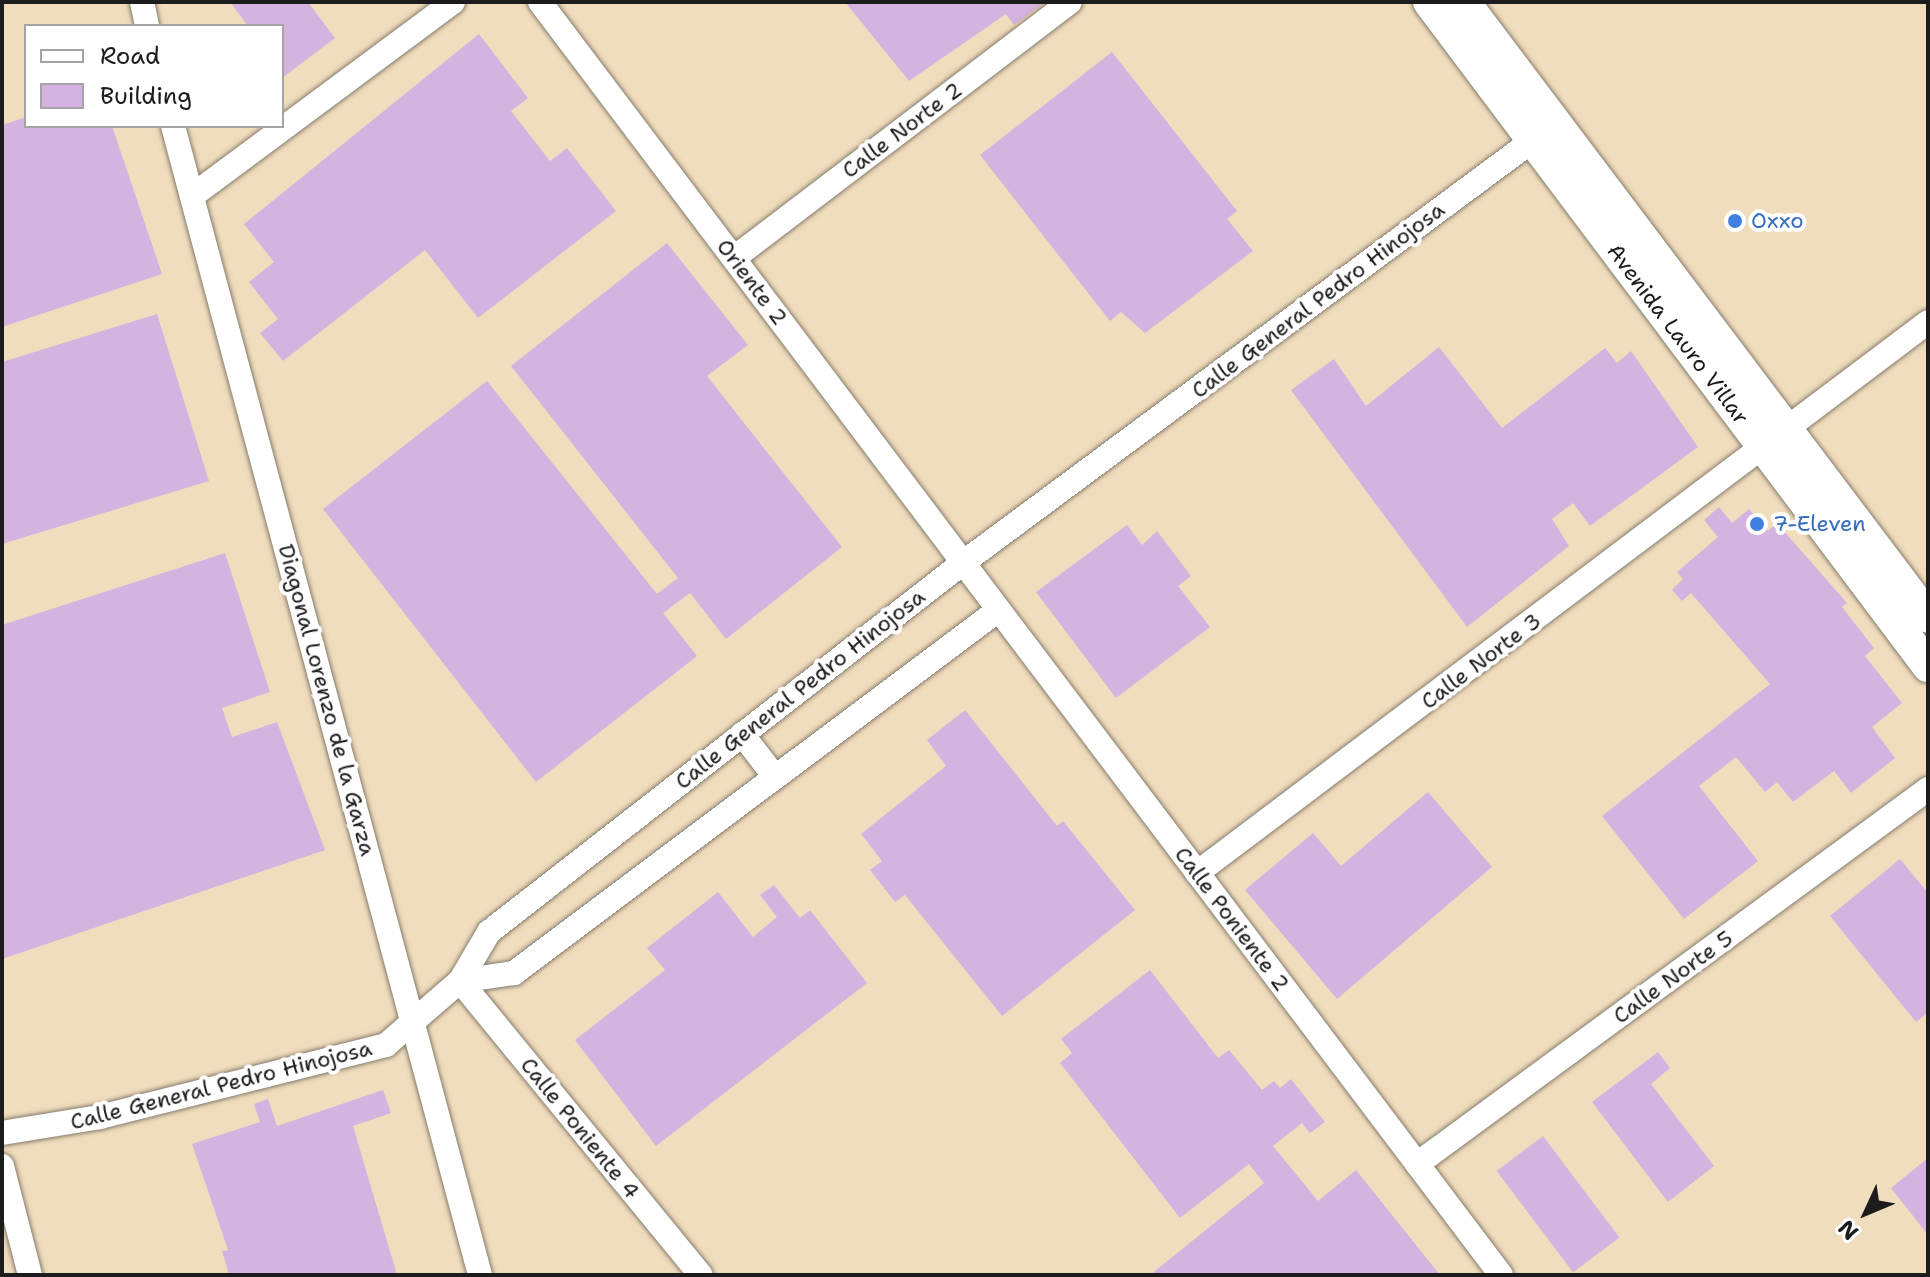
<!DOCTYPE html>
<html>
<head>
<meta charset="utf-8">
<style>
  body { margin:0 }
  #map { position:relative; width:1930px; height:1277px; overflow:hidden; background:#f0ddbd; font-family:"Shantell Sans",sans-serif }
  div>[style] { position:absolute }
  .building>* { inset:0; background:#d5b3e0; transform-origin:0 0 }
  .roads { filter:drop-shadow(0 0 2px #867c6c) drop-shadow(0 0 2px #867c6c) }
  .minor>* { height:24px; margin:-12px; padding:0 12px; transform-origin:12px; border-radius:12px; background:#fff }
  .major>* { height:32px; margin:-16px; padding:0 16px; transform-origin:16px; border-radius:16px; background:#fff }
  .dots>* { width:22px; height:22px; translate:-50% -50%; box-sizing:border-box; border:4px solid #fff; border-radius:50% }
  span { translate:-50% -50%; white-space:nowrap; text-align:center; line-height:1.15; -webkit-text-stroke:8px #fff; paint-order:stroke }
  .street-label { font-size:22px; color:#1c1c1c }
  .shop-label { font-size:22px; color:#366cbe }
  .left { translate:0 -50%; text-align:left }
  .frame { position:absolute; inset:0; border:4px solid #1c1c1c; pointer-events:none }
  .legend { position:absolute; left:24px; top:24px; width:260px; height:104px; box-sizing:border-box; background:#fff; border:2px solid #a4a4a4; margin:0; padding:10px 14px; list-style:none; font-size:24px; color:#1c1c1c }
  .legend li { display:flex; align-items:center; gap:16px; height:40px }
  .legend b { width:40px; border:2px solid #a4a4a4 }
  .north { position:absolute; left:1826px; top:1173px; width:80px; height:80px; -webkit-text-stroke:6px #fff; paint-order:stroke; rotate:226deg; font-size:22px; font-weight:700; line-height:32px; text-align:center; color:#1c1c1c }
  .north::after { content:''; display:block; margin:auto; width:28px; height:36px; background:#1c1c1c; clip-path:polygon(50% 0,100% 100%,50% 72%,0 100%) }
</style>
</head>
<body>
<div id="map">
  <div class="building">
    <div style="clip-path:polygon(230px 2px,308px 2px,335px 38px,282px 78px,282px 26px,248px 26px)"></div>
    <div style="clip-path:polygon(845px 2px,1045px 2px,1014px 25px,1006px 14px,909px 81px)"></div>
    <div style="clip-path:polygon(479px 34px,528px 98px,511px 111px,550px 161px,567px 148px,616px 211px,478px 318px,425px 250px,283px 361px,260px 333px,278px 319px,249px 282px,274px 262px,244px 224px)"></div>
    <div style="clip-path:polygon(1112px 52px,1237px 211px,1227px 219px,1253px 251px,1145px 333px,1121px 312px,1110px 321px,980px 155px)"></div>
    <div style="clip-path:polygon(26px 117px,26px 126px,112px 126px,162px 274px,2px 327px,2px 125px)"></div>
    <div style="clip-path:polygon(667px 243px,748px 345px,707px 376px,842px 547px,726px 639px,690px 593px,663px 613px,697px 656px,536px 782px,323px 509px,487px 381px,657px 594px,678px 578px,511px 366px)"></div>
    <div style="clip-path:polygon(157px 314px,209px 481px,2px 544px,2px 362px)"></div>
    <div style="clip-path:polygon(1439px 347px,1502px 428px,1605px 348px,1617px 363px,1631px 351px,1698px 447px,1590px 526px,1573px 503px,1552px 519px,1569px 546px,1467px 627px,1291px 390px,1334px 359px,1366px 406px)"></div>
    <div style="clip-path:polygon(1719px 507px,1732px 523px,1749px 509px,1768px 531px,1777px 523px,1847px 603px,1842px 607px,1874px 648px,1865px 656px,1902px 703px,1872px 727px,1895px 758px,1851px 793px,1834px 771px,1793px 802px,1777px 782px,1765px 792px,1736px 757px,1699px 786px,1758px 861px,1684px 919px,1602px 816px,1770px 684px,1691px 593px,1682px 601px,1672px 590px,1683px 579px,1677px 572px,1718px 537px,1704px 520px)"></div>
    <div style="clip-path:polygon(1127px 525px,1142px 545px,1157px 531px,1191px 576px,1178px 586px,1210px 627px,1116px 698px,1036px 592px)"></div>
    <div style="clip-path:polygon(225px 553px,270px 692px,222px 708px,232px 737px,277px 722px,325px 850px,2px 959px,2px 625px)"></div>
    <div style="clip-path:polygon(965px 710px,1057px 826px,1063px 821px,1135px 910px,1002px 1016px,905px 895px,895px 902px,870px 870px,882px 861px,861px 834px,946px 766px,927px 740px)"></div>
    <div style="clip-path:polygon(1428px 792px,1492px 867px,1337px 999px,1245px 890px,1313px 833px,1341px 866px)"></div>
    <div style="clip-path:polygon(1900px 859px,1928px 893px,1928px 1013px,1916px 1022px,1830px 916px)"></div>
    <div style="clip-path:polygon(774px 885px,800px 918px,810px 910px,867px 983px,656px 1146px,575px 1040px,665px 970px,647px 948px,718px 892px,753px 937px,777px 917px,760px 895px)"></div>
    <div style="clip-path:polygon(1150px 970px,1218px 1058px,1229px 1050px,1262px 1090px,1274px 1081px,1280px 1088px,1291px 1079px,1325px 1122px,1310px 1133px,1302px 1123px,1273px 1146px,1318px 1201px,1356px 1170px,1440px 1275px,1150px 1275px,1264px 1183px,1249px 1164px,1180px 1218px,1060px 1063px,1072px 1053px,1061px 1039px)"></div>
    <div style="clip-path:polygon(1658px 1052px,1670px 1068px,1651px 1084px,1714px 1166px,1668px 1202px,1592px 1102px)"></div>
    <div style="clip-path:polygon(383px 1090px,391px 1113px,353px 1126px,397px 1275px,229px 1275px,222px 1251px,228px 1250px,192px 1144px,260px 1122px,254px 1104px,268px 1099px,277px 1126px)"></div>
    <div style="left:1543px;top:1136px;width:127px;height:58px;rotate:53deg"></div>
    <div style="clip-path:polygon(1928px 1158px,1928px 1235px,1891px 1188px)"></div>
  </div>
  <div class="roads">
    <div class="minor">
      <div style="left:142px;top:2px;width:25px;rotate:78deg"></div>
      <div style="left:540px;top:2px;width:1595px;rotate:52.95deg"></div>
      <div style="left:173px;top:126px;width:1189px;rotate:75.04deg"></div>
      <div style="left:192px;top:196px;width:325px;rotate:-36.6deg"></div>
      <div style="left:734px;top:258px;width:422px;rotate:-37.3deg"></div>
      <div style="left:742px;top:734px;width:54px;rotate:52.5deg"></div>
      <div style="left:1197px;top:873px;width:915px;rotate:-37.01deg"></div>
      <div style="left:460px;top:981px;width:55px;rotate:-8.4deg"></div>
      <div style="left:514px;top:973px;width:604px;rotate:-36.85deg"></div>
      <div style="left:460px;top:981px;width:380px;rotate:50.7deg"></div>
      <div style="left:2px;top:1133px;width:99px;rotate:-9.3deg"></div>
      <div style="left:100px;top:1117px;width:295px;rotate:-14.1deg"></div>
      <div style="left:386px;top:1045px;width:98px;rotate:-40.9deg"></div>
      <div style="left:460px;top:981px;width:57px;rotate:-59.4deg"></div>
      <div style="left:489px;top:932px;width:602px;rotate:-37.92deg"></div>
      <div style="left:964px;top:562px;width:722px;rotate:-36.55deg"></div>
      <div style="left:1417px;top:1164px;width:634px;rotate:-36.27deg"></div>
      <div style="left:2px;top:1166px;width:113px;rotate:75.6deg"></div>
    </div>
    <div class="major">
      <div style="left:1429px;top:2px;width:831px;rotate:53.07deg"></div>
      <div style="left:1464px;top:2px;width:770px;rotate:52.97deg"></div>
    </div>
  </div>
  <div class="dots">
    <div style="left:1735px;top:221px;background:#3f7fe0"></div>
    <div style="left:1757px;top:524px;background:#3f7fe0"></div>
  </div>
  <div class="street-label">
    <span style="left:902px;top:130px;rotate:-37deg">Calle Norte 2</span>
    <span style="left:752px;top:282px;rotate:53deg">Oriente 2</span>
    <span style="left:1318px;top:300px;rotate:-37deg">Calle General Pedro Hinojosa</span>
    <span style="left:1678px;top:334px;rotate:53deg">Avenida Lauro Villar</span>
    <span style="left:1481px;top:661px;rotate:-37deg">Calle Norte 3</span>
    <span style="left:800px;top:689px;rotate:-38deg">Calle General Pedro Hinojosa</span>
    <span style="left:327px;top:700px;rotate:75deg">Diagonal Lorenzo de la Garza</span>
    <span style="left:1232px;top:919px;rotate:53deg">Calle Poniente 2</span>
    <span style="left:1673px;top:977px;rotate:-36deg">Calle Norte 5</span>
    <span style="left:221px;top:1085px;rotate:-14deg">Calle General Pedro Hinojosa</span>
    <span style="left:580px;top:1128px;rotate:51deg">Calle Poniente 4</span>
  </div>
  <div class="shop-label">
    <span class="left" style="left:1751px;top:221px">Oxxo</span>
    <span class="left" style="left:1773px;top:524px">7-Eleven</span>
  </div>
  <div class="frame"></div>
  <ul class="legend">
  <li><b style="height:10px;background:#fff"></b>Road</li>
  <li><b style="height:22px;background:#d5b3e0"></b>Building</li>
  </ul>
  <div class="north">N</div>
</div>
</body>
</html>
